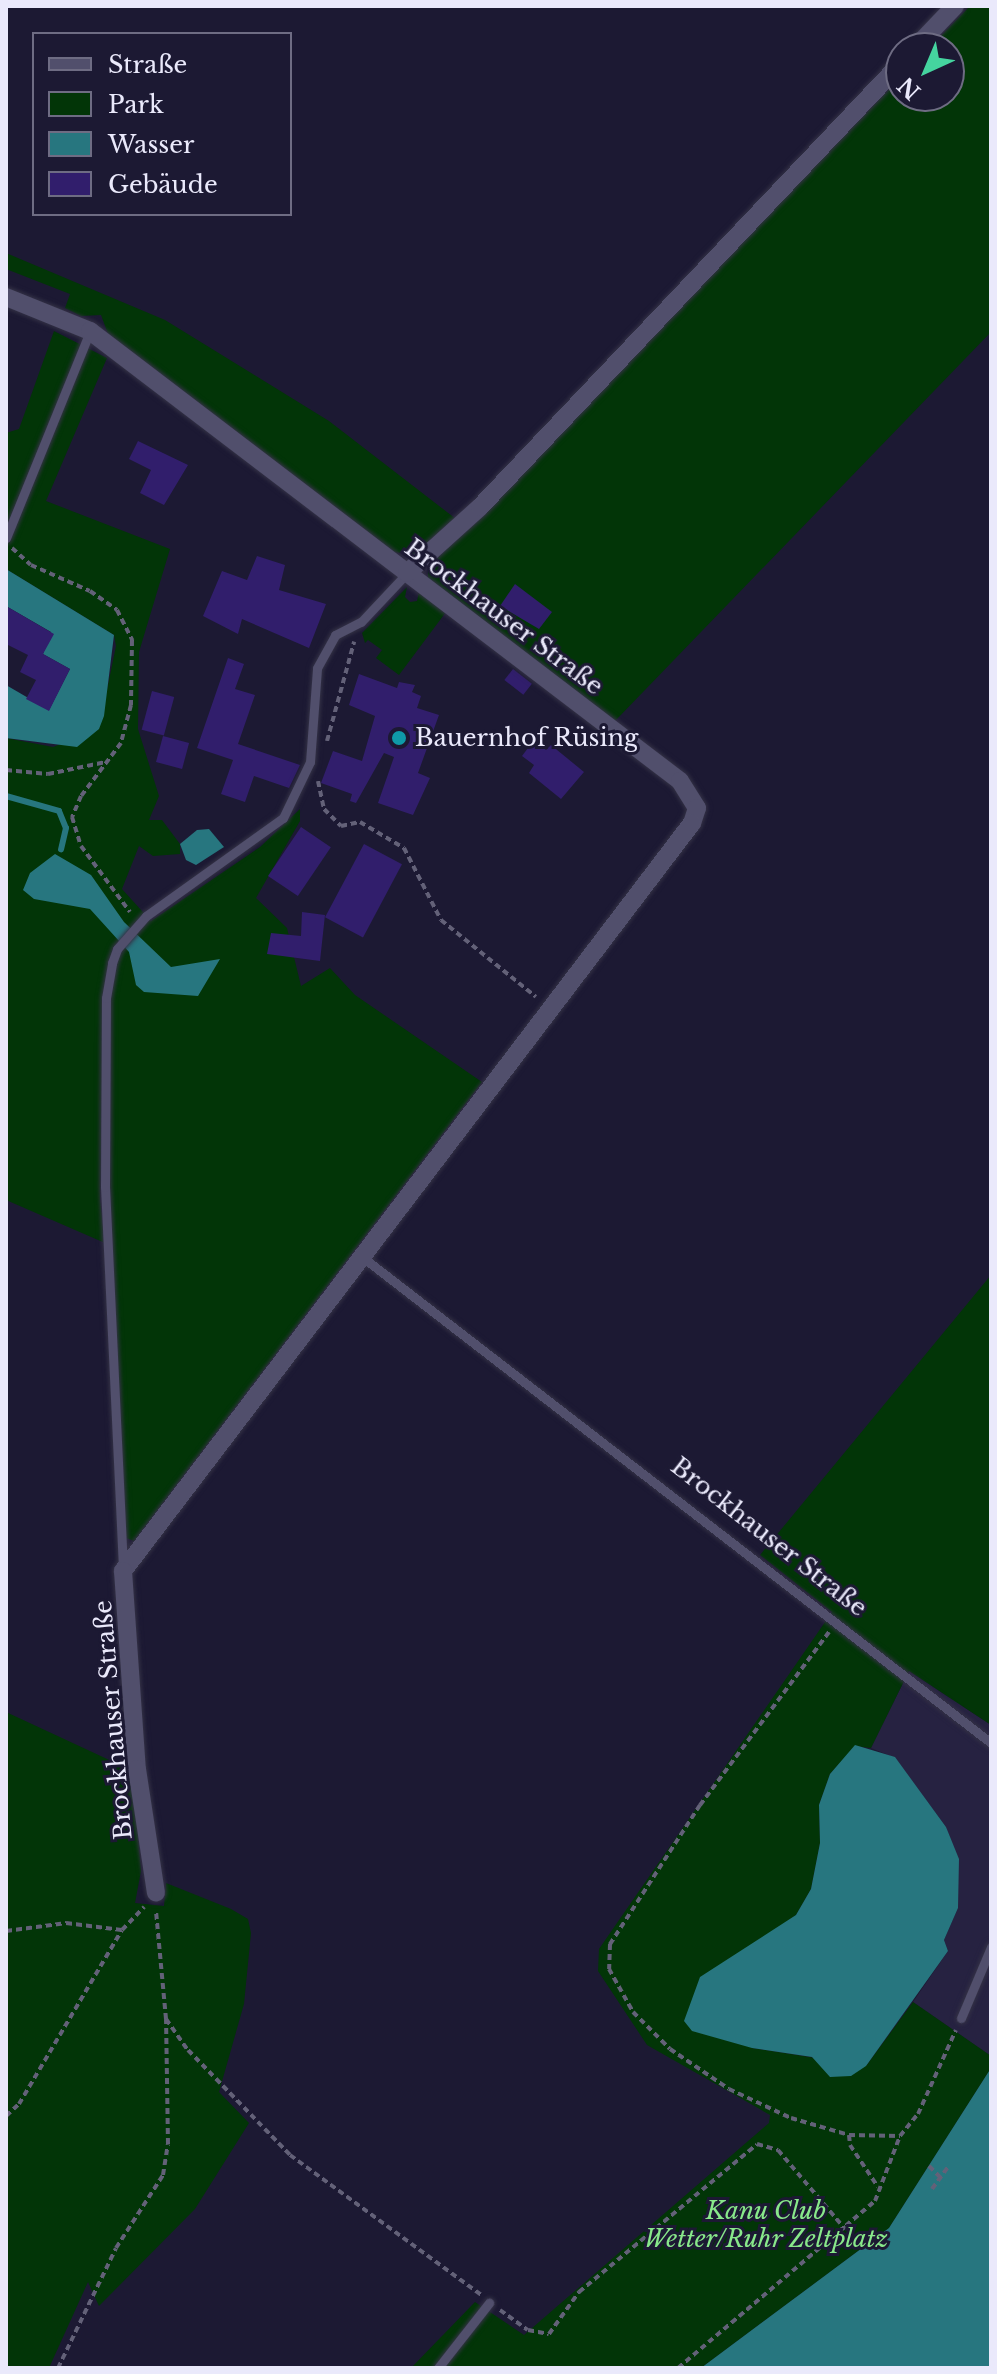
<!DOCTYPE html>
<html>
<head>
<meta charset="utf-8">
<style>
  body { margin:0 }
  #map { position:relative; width:997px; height:2374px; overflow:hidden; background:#1c1933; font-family:"Libre Baskerville",serif }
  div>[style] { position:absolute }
  .built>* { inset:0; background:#262241 }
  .green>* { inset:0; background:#023507 }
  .water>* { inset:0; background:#27767f }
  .stream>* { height:6px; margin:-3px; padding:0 3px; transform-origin:3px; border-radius:3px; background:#27767f }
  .building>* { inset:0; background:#311e6c; transform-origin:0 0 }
  .path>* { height:4px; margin-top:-2px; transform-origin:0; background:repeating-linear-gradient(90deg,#636178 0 6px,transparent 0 10px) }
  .roads { filter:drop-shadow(0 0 2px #343246) drop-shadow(0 0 2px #343246) }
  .lane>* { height:9px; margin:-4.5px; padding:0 4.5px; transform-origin:4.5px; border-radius:4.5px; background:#514f6c }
  .street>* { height:18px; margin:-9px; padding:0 9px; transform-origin:9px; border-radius:9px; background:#514f6c }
  .dots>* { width:22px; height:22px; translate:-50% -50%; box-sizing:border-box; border:4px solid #1c1933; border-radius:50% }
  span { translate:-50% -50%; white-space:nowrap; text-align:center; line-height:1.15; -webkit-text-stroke:6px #1c1933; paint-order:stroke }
  .street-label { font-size:24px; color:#eae9fb }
  .poi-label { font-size:24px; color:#eae9fb }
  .left { translate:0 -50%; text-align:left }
  .park-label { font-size:24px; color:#88e88a; font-style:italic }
  .frame { position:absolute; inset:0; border:8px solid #eae9fb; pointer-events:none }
  .legend { position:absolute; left:32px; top:32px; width:260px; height:184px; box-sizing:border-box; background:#1c1933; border:2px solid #6e6c83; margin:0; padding:10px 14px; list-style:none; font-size:24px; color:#eae9fb }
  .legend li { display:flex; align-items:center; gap:16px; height:40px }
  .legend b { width:40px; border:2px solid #6e6c83 }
  .north { position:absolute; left:885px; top:32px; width:80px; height:80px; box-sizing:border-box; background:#1c1933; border:2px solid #6e6c83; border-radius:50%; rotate:224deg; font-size:22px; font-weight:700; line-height:32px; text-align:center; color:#eae9fb }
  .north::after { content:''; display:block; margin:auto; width:28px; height:36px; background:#45d49f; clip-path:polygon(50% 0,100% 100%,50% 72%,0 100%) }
</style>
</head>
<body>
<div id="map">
  <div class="built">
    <div style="clip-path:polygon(909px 1671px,991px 1725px,991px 2056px,913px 2002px,948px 1951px,944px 1940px,958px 1908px,946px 1827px,895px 1758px,871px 1748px)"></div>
  </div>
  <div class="green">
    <div style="clip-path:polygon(970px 6px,991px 6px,991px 332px,615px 721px,428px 578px,428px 568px,901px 77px,901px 96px,949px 96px,949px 48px,929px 48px)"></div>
    <div style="clip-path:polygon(6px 253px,165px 320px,329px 421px,456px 519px,414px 555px,394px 552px,108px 334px,101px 315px,81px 316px,65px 308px,70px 294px,6px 269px)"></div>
    <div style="clip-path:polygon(54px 331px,107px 358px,46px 501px,170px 549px,139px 652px,138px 729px,159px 796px,149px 820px,162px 820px,180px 844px,180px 854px,153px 856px,139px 846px,122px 889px,151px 921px,260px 847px,300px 809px,300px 821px,256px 898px,287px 928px,301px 986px,330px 968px,355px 995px,482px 1082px,134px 1541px,124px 1537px,123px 1529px,109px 1182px,111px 1030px,103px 1029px,100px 1200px,105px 1243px,6px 1200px,6px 738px,53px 747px,99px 729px,116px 646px,114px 635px,6px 569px,6px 433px,19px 429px)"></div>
    <div style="clip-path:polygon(407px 587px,405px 597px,410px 602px,417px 601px,419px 592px,446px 612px,399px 675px,376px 658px,382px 650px,368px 640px,365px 643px,362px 633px)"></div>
    <div style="clip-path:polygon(991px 1275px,991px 1725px,909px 1671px,871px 1748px,855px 1746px,830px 1774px,819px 1805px,820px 1843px,811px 1889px,796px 1915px,765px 1937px,752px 2048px,866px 2066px,913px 2002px,991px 2056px,991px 2068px,889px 2228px,701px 2368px,411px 2368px,475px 2302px,524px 2335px,769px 2123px,770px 2115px,647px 2045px,598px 1971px,599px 1949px,832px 1612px,760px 1555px)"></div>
    <div style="clip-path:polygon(6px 1712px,133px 1771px,141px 1871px,135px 1903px,164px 1906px,166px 1883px,231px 1909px,248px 1919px,251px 1933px,244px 2004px,219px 2092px,249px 2123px,195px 2209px,99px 2306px,88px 2282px,49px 2368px,6px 2368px)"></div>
  </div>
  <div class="water">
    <div style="clip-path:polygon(6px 569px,114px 635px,104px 716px,99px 729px,77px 747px,6px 738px,6px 685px,49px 710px,70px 669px,43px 654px,51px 632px,6px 606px)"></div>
    <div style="clip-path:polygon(209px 829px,224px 847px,196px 865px,186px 860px,180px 844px,197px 830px)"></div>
    <div style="clip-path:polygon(55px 854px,91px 875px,124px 922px,171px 967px,220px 959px,198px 996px,144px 992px,136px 985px,129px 952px,90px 909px,34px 899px,23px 890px,30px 873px)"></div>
    <div style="clip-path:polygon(855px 1745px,895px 1757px,946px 1827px,959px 1859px,958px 1908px,944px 1940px,948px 1951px,866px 2066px,851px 2076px,830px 2077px,812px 2057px,752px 2048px,692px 2031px,684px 2021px,700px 1977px,796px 1915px,811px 1889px,820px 1843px,819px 1805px,830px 1774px)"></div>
    <div style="clip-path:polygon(991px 2068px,991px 2368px,701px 2368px,889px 2228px)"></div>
  </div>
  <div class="stream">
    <div style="left:6px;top:796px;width:55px;rotate:15.8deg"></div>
    <div style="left:59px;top:811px;width:18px;rotate:68deg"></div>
    <div style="left:66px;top:828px;width:22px;rotate:103deg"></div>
  </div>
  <div class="building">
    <div style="clip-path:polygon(138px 441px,188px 465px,164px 505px,140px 493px,151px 470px,129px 459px)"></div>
    <div style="clip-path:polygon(257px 556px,285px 565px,279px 590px,326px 604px,309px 648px,242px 619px,238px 634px,203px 616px,222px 571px,247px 580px)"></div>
    <div style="clip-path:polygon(515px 584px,552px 612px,539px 629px,500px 606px)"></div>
    <div style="clip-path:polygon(6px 606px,54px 634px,43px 654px,70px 669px,49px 711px,26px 699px,36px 680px,20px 672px,28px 655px,6px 644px)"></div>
    <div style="clip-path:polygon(228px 658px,244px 664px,235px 689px,255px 695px,238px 744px,300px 765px,289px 788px,254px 776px,245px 802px,221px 794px,233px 760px,197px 748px)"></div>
    <div style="left:513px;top:669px;width:24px;height:14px;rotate:38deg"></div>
    <div style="clip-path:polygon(359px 674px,397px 688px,399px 682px,415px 685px,412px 692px,421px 696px,417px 708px,439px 715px,418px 773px,430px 778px,413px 815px,378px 803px,394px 757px,384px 753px,356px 803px,350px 801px,352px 794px,321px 783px,333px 751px,362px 761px,375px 716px,349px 705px)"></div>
    <div style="left:152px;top:691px;width:23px;height:40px;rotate:15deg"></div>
    <div style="left:163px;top:736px;width:27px;height:27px;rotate:15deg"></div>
    <div style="clip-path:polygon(534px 740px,546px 750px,551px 745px,584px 772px,561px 799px,529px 773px,534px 765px,522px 756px)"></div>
    <div style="left:301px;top:827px;width:36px;height:59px;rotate:34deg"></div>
    <div style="left:364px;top:844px;width:43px;height:83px;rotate:28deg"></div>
    <div style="clip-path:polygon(302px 912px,325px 915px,320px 961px,267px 954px,271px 933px,301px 936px)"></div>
  </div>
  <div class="path">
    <div style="left:12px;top:548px;width:25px;rotate:42deg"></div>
    <div style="left:31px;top:565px;width:64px;rotate:23.8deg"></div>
    <div style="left:90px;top:591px;width:33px;rotate:35deg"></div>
    <div style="left:117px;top:610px;width:34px;rotate:63deg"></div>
    <div style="left:132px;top:640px;width:65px;rotate:90.9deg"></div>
    <div style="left:131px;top:705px;width:39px;rotate:105deg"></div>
    <div style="left:121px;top:743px;width:66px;rotate:127deg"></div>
    <div style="left:81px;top:796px;width:23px;rotate:113deg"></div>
    <div style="left:72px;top:817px;width:30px;rotate:73deg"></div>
    <div style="left:81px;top:846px;width:82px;rotate:53.4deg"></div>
    <div style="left:327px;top:741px;width:103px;rotate:-74.7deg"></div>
    <div style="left:6px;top:770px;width:42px;rotate:5.4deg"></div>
    <div style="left:48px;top:774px;width:59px;rotate:-11.7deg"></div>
    <div style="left:318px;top:781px;width:29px;rotate:78deg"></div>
    <div style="left:324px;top:809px;width:24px;rotate:45deg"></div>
    <div style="left:341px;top:826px;width:19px;rotate:-12deg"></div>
    <div style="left:360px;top:822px;width:51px;rotate:30.6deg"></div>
    <div style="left:404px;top:848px;width:81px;rotate:62.8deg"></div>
    <div style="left:441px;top:920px;width:122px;rotate:39deg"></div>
    <div style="left:829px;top:1632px;width:216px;rotate:126.7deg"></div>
    <div style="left:700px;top:1805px;width:166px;rotate:122.9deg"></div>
    <div style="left:610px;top:1944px;width:25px;rotate:92deg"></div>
    <div style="left:609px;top:1969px;width:49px;rotate:60.8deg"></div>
    <div style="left:633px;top:2012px;width:52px;rotate:45deg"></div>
    <div style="left:670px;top:2049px;width:71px;rotate:34.1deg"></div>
    <div style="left:729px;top:2089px;width:68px;rotate:25.1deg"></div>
    <div style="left:791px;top:2118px;width:60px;rotate:16.3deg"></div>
    <div style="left:849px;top:2135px;width:51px;rotate:1.1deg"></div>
    <div style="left:900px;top:2136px;width:28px;rotate:-51deg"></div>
    <div style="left:918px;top:2114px;width:92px;rotate:-65.7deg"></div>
    <div style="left:6px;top:1931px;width:61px;rotate:-7.6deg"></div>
    <div style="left:66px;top:1923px;width:56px;rotate:7.1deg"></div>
    <div style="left:166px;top:2019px;width:38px;rotate:55deg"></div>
    <div style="left:188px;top:2050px;width:146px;rotate:45.8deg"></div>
    <div style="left:290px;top:2155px;width:237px;rotate:36.2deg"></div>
    <div style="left:6px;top:2116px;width:18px;rotate:-43deg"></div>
    <div style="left:19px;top:2104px;width:202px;rotate:-59.4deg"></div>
    <div style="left:122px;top:1930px;width:32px;rotate:-46deg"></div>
    <div style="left:849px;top:2135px;width:10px;rotate:84deg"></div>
    <div style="left:850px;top:2145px;width:50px;rotate:56.3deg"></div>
    <div style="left:929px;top:2166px;width:16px;rotate:45deg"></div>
    <div style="left:932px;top:2189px;width:27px;rotate:-54deg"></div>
    <div style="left:500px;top:2310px;width:34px;rotate:36deg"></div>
    <div style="left:528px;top:2330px;width:21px;rotate:11deg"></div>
    <div style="left:549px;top:2334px;width:52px;rotate:-54.5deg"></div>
    <div style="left:579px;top:2292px;width:231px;rotate:-39.7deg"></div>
    <div style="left:757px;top:2144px;width:22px;rotate:16deg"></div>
    <div style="left:778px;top:2150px;width:104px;rotate:49.7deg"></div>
    <div style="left:58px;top:2368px;width:133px;rotate:-64.2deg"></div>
    <div style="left:116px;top:2248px;width:87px;rotate:-57.2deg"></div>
    <div style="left:163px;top:2175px;width:31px;rotate:-81deg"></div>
    <div style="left:168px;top:2144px;width:125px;rotate:-90.9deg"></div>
    <div style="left:166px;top:2019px;width:108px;rotate:-95.3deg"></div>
    <div style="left:678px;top:2368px;width:258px;rotate:-40.3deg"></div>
    <div style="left:875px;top:2201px;width:70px;rotate:-69deg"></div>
  </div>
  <div class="roads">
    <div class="lane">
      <div style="left:6px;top:538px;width:223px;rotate:-67.9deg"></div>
      <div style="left:361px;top:1256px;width:796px;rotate:37.7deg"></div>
      <div style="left:123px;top:1568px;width:381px;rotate:-92.7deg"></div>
      <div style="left:105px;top:1187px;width:189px;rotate:-89.7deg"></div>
      <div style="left:106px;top:998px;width:36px;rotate:-80deg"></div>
      <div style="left:112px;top:963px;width:15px;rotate:-70deg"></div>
      <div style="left:117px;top:949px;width:44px;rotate:-48.7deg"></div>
      <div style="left:146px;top:916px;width:168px;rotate:-35.6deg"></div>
      <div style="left:283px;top:818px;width:62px;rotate:-64.3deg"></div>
      <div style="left:310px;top:762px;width:94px;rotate:-85.7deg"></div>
      <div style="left:317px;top:668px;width:38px;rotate:-61deg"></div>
      <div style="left:335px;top:635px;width:29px;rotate:-27deg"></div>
      <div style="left:361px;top:622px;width:67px;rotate:-46.8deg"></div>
      <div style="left:961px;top:2018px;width:77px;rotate:-67.1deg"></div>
      <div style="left:438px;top:2368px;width:83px;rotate:-51.9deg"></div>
    </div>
    <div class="street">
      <div style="left:915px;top:48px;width:58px;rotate:-46.4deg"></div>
      <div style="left:6px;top:297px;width:91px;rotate:22deg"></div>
      <div style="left:90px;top:331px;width:742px;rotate:37.33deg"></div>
      <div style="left:680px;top:781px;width:32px;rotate:58deg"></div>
      <div style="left:697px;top:808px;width:16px;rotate:108deg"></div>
      <div style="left:692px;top:823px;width:940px;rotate:127.26deg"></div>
      <div style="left:123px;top:1571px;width:198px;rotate:86deg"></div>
      <div style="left:137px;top:1769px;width:125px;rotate:81.3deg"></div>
      <div style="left:407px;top:573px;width:98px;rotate:-42.1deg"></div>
      <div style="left:480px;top:507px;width:612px;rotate:-46.52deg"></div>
    </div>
  </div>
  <div class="dots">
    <div style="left:399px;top:738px;background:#0f9aa8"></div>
  </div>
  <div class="street-label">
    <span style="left:504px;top:617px;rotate:37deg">Brockhauser Straße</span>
    <span style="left:769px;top:1537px;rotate:38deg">Brockhauser Straße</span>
    <span style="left:113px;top:1720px;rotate:-95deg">Brockhauser Straße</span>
  </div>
  <div class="poi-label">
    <span class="left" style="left:415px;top:738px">Bauernhof Rüsing</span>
  </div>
  <div class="park-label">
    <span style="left:766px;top:2225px">Kanu Club<br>Wetter/Ruhr Zeltplatz</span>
  </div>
  <div class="frame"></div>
  <ul class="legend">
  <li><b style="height:10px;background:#514f6c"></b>Straße</li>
  <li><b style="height:22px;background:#023507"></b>Park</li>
  <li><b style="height:22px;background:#27767f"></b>Wasser</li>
  <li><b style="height:22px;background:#311e6c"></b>Gebäude</li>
  </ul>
  <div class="north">N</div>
</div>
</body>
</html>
